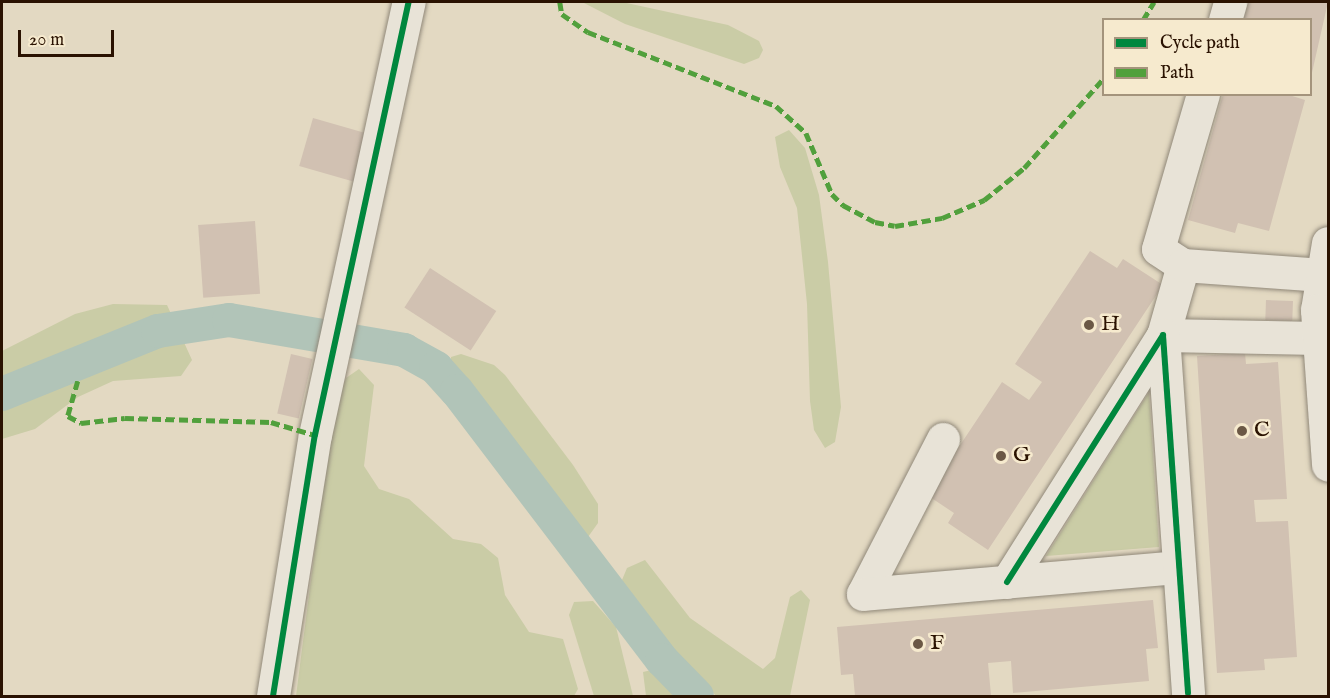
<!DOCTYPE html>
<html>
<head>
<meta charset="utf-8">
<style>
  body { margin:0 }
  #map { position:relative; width:1330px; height:698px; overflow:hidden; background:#e3d9c2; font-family:"IM FELL English",serif }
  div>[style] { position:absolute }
  .green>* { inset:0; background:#cacca6 }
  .canal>* { height:34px; margin:-17px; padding:0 17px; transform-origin:17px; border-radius:17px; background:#b1c4b8 }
  .building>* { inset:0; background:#d1c1b2; transform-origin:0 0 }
  .roads { filter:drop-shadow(0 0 2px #908879) drop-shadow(0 0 2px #908879) }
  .street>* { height:33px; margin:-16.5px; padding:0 16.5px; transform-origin:16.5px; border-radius:16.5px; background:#e8e3d7 }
  .secondary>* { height:33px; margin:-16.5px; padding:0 16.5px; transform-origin:16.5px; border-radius:16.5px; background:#e8e3d7 }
  .quiet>* { height:4.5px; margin-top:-2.25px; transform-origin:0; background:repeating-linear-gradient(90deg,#51a03c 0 9px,transparent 0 13.5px) }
  .cycleway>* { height:6px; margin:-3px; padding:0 3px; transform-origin:3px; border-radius:3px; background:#00873e }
  .dots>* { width:16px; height:16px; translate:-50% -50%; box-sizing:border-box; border:3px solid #f6eace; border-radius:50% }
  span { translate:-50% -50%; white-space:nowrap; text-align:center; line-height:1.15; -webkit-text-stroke:5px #f6eace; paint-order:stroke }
  .poi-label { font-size:22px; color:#2a1201 }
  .left { translate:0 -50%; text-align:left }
  .frame { position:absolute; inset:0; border:3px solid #2a1201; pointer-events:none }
  .legend { position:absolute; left:1102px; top:18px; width:210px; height:78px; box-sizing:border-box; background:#f6eace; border:2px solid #a4947c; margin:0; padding:8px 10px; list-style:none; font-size:18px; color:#2a1201 }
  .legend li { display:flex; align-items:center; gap:12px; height:30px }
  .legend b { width:30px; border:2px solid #a4947c }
  .scale { position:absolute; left:18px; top:30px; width:96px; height:27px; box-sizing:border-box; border:3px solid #2a1201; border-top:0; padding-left:8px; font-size:18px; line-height:21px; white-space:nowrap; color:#2a1201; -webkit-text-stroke:4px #f6eace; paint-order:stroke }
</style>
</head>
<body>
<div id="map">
  <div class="green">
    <div style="clip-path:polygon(582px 2px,622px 2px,728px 25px,759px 41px,763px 50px,759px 58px,744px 64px,625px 24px)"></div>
    <div style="clip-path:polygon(789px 130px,805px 148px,819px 195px,828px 262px,841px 407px,835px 442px,825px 448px,814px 430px,810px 401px,807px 304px,797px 208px,780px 167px,775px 137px)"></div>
    <div style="clip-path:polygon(113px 304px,167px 305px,192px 360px,181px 376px,113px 381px,78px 397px,35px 429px,2px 439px,2px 351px,75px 314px)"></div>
    <div style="clip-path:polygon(461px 354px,494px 365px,505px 375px,573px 465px,598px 504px,598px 523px,588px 537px,576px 535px,461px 382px,451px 365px,451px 357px)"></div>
    <div style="clip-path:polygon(359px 369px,374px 385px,364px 466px,379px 489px,409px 499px,453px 539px,481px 544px,498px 558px,505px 595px,529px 632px,563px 639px,578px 689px,574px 696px,296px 696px,333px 408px,346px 378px)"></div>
    <div style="clip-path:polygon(1149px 392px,1159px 547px,1046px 556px)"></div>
    <div style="clip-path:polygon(645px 560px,690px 618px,763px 669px,775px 658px,790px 597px,801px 590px,810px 600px,790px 696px,716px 696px,626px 595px,622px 580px,627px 568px)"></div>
    <div style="clip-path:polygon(593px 601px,616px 627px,633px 696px,594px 696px,569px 615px,574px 602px)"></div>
    <div style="clip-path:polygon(656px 669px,667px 684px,673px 696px,646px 696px,643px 672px)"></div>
  </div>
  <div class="canal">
    <div style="left:2px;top:394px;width:168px;rotate:-22deg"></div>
    <div style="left:158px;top:331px;width:72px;rotate:-8.8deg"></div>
    <div style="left:229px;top:320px;width:178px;rotate:9.7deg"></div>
    <div style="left:404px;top:350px;width:37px;rotate:29deg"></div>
    <div style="left:436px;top:368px;width:31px;rotate:48deg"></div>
    <div style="left:457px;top:391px;width:338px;rotate:52.7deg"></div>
    <div style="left:662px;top:660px;width:50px;rotate:45.8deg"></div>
  </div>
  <div class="building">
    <div style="clip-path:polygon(1248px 2px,1328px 2px,1311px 77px,1310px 20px,1243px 20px)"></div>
    <div style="clip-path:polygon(1223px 94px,1286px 94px,1305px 100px,1269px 231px,1238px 223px,1235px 233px,1188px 220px)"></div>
    <div style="left:313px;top:118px;width:58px;height:50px;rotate:16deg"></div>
    <div style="left:255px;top:221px;width:73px;height:57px;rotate:86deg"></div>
    <div style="clip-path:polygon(1090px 251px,1117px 268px,1123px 259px,1163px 285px,988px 550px,948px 523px,954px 513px,927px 495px,1002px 382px,1029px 400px,1042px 382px,1015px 364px)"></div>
    <div style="left:430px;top:268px;width:79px;height:47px;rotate:33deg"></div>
    <div style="left:1266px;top:300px;width:27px;height:20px;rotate:2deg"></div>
    <div style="clip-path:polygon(1245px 353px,1246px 364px,1278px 362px,1287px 499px,1254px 500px,1256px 522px,1288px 521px,1297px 657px,1264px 659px,1265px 670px,1217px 673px,1197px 356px)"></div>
    <div style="left:291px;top:354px;width:22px;height:61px;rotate:13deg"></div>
    <div style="clip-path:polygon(1153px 600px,1158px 648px,1146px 649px,1149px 681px,1013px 693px,1011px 661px,988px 663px,991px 695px,855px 696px,853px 674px,841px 675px,837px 627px)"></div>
  </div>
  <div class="roads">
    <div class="street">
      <div style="left:1225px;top:20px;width:19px;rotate:-74deg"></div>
      <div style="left:1203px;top:94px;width:161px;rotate:106.2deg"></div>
      <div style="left:1158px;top:249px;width:30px;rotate:33deg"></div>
      <div style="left:1183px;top:265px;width:73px;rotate:105.9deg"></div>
      <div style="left:1163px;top:335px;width:155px;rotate:1.1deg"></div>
      <div style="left:1183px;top:265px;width:140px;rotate:4.1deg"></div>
      <div style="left:943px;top:439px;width:174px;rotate:117.3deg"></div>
      <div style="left:863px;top:594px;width:316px;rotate:-4.9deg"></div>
      <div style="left:1007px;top:582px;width:292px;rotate:-57.7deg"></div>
      <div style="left:1163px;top:335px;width:359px;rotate:86deg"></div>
      <div style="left:273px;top:696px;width:264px;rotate:-80.9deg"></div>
      <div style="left:315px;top:435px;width:443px;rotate:-77.8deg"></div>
    </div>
    <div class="secondary">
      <div style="left:1328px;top:243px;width:68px;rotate:99.3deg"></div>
      <div style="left:1317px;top:310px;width:155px;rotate:85.9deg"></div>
    </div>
  </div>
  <div class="quiet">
    <div style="left:560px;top:2px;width:12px;rotate:81deg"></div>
    <div style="left:562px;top:14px;width:32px;rotate:35deg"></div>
    <div style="left:588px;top:32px;width:202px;rotate:21.5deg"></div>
    <div style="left:776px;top:106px;width:40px;rotate:42deg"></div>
    <div style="left:806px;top:133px;width:66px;rotate:66.9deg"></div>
    <div style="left:832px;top:194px;width:16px;rotate:45deg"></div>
    <div style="left:843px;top:205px;width:36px;rotate:28deg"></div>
    <div style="left:875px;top:222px;width:20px;rotate:11deg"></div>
    <div style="left:895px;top:226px;width:48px;rotate:-9.7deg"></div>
    <div style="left:942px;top:218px;width:46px;rotate:-23.2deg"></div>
    <div style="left:984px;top:200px;width:51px;rotate:-38.7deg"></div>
    <div style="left:1024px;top:168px;width:120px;rotate:-48.4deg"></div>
    <div style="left:1143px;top:20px;width:21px;rotate:-59deg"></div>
    <div style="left:78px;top:381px;width:36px;rotate:106deg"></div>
    <div style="left:68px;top:416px;width:15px;rotate:28deg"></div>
    <div style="left:81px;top:423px;width:44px;rotate:-6.5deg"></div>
    <div style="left:125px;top:418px;width:146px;rotate:1.6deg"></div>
    <div style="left:271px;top:422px;width:46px;rotate:16.5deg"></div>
  </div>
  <div class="cycleway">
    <div style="left:1007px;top:582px;width:292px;rotate:-57.7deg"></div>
    <div style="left:1163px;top:335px;width:359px;rotate:86deg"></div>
    <div style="left:273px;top:696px;width:264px;rotate:-80.9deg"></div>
    <div style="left:315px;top:435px;width:443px;rotate:-77.8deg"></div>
  </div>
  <div class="dots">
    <div style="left:1089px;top:325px;background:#6b5845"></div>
    <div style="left:1242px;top:431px;background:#6b5845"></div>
    <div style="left:1001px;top:456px;background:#6b5845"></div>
    <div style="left:918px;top:644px;background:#6b5845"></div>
  </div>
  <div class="poi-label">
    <span class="left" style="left:1101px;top:325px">H</span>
    <span class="left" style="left:1254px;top:431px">C</span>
    <span class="left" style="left:1013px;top:456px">G</span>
    <span class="left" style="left:930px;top:644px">F</span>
  </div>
  <div class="frame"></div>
  <ul class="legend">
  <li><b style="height:8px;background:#00873e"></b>Cycle path</li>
  <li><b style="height:8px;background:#51a03c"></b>Path</li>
  </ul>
  <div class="scale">20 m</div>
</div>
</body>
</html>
